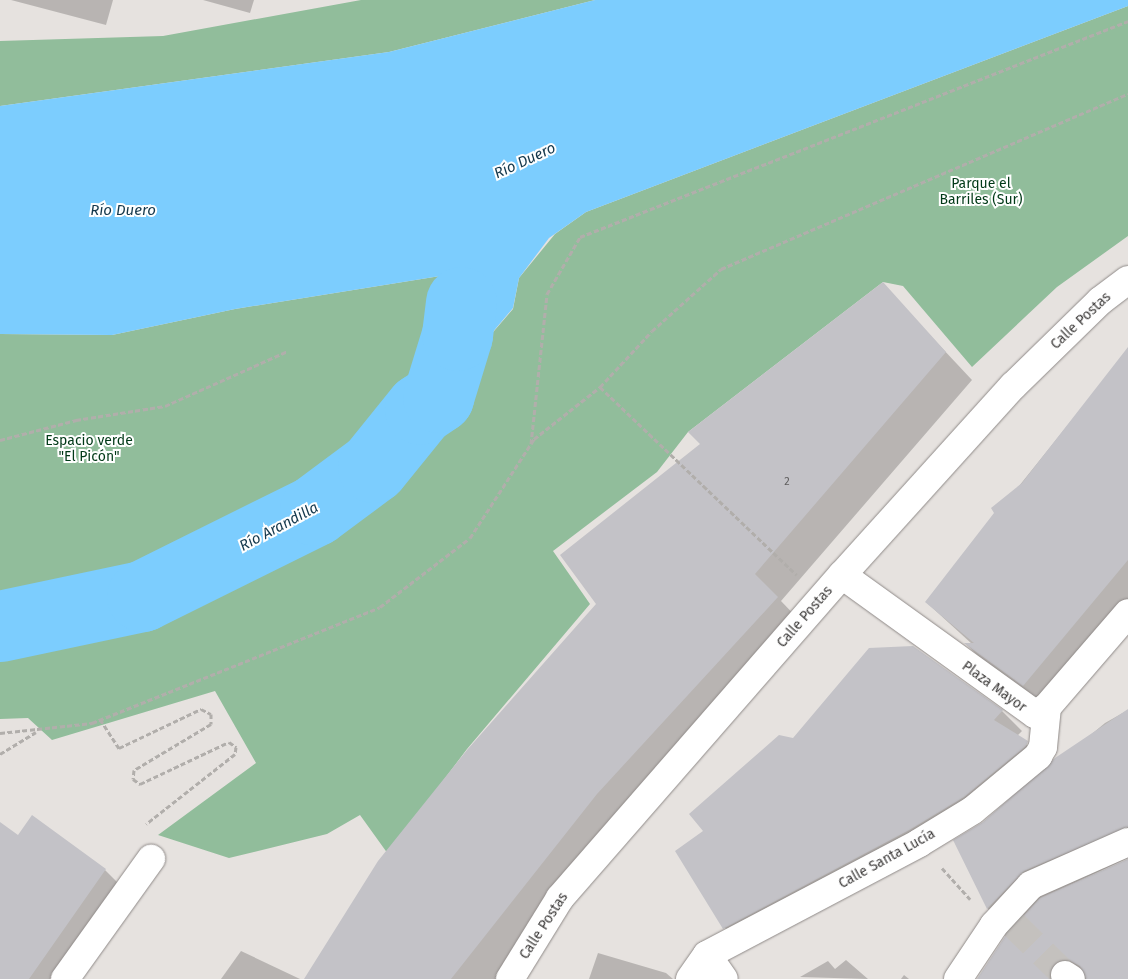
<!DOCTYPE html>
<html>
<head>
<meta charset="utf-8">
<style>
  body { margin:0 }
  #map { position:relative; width:1128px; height:979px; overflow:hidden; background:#e6e2df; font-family:"Fira Sans",sans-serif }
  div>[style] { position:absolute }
  .green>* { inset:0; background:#91bd9b }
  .water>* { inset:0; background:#7ccdfe }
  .shadow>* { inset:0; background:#0003 }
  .river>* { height:71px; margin:-35.5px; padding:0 35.5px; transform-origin:35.5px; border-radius:35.5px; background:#7ccdfe }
  .building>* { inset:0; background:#c3c2c7 }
  .street-tunnel>* { height:28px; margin-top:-14px; transform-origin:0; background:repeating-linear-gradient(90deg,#c4c1be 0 28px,transparent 0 42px) }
  .path>* { height:3px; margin-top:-1.5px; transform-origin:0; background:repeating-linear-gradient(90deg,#b1aeab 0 5px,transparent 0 7.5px) }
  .roads { filter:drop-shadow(0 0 1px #8f8a88) drop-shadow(0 0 1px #8f8a88) }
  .street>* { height:28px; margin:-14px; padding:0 14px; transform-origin:14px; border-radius:14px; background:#fff }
  .secondary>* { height:28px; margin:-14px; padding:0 14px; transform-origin:14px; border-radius:14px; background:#fff }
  span { translate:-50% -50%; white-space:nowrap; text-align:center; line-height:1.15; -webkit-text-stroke:4px #fff; paint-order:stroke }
  .number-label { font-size:11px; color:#5e5d5d }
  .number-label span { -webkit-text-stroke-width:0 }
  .park-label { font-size:14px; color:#003917 }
  .street-label { font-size:14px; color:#3d3b3a }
  .water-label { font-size:15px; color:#14384c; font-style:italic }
</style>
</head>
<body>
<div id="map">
  <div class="green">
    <div style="clip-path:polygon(361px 0,595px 0,389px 52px,0 106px,0 41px,163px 36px)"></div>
    <div style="clip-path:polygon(evenodd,1128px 6px,1128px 236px,1057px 287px,972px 367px,903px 286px,883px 282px,688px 432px,657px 472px,553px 551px,590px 604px,467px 749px,388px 854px,360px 815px,327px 834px,229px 858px,158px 835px,256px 763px,215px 691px,52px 740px,28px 718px,0 719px,0 334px,112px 335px,235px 309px,465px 272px,430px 379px,438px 396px,513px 309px,519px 278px,555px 234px,586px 212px,1128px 6px,435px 399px,392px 443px,420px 409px,435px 399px)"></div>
  </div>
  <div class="water">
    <div style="clip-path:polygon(595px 0,1128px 0,1128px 6px,586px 212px,549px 238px,519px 278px,513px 308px,438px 397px,429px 380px,465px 272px,235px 309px,112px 335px,0 334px,0 106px,389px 52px)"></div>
  </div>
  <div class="shadow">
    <div style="clip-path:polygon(11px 0,113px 0,106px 25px)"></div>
    <div style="clip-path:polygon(203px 0,254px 0,250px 13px)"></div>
    <div style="clip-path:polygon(882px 284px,972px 380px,781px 601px,804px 625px,497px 979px,306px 979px,597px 604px,702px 445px)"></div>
    <div style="clip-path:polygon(1128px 350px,1128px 617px,1049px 711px,991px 669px,966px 644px,972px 644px,926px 602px)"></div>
    <div style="clip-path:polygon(1128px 710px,1128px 858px,1045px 897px,1128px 860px,1128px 979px,978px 979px,1011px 931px,988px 909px,955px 841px,984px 823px,1105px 723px)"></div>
    <div style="clip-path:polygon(1002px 711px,1022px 731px,1017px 736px,1046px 763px,742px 945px,722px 925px,705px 831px,793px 739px)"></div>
    <div style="clip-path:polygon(0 824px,18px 837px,105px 870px,135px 900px,79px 979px,0 979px)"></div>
    <div style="clip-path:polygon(241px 951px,300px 979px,221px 979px)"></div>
    <div style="clip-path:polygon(598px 953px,666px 973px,673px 979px,589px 979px)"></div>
    <div style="clip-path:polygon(846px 960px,868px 979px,800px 977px,828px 961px,835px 969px)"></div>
    <div style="clip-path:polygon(904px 975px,909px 979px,901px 979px)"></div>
  </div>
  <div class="river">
    <div style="left:0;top:626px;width:145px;rotate:-11.9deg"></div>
    <div style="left:142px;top:596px;width:193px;rotate:-26.4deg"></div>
    <div style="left:315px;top:510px;width:72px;rotate:-36.6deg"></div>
    <div style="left:373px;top:467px;width:75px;rotate:-51deg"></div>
    <div style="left:420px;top:409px;width:22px;rotate:-34deg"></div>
    <div style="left:438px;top:397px;width:65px;rotate:-73deg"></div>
    <div style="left:457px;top:335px;width:33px;rotate:-83deg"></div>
  </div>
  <div class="building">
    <div style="clip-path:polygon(883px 282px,946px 352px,755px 574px,778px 597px,597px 794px,451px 979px,304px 979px,378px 861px,467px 750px,596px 604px,560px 555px,700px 444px,688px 432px)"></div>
    <div style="clip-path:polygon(1128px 347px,1128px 560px,1023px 686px,964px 643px,974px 643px,925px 602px,994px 513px,991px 508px,1022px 483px)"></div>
    <div style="clip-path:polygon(913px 646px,1003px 710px,994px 720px,1028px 741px,1026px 746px,964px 797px,911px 829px,723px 929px,675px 851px,703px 831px,689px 814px,779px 735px,793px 738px,869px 648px)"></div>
    <div style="clip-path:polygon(1128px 709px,1128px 827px,1024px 871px,987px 909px,953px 840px,983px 822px,1055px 758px)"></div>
    <div style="clip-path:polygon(32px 815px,106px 869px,29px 979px,0 979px,0 822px,18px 835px)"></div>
    <div style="clip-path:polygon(1128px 859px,1128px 979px,1086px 979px,1080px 966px,1066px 959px,1052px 966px,1050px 979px,977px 979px,1006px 935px,1040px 898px)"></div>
  </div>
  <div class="street-tunnel">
    <div style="left:1013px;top:924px;width:73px;rotate:44.4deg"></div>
  </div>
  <div class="path">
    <div style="left:600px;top:387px;width:272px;rotate:43.7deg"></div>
    <div style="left:0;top:440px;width:79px;rotate:-14.7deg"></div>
    <div style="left:76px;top:420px;width:90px;rotate:-8.9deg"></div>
    <div style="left:165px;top:406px;width:133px;rotate:-24.1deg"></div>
    <div style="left:531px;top:444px;width:151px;rotate:-83.9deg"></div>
    <div style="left:547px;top:294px;width:66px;rotate:-59.9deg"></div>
    <div style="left:580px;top:237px;width:589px;rotate:-21.51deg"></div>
    <div style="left:100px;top:719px;width:35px;rotate:57deg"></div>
    <div style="left:119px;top:748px;width:91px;rotate:-25.4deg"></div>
    <div style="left:201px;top:709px;width:11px;rotate:27deg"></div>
    <div style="left:211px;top:714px;width:10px;rotate:90deg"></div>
    <div style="left:211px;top:724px;width:90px;rotate:149.1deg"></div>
    <div style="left:134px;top:770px;width:9px;rotate:96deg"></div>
    <div style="left:133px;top:779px;width:9px;rotate:36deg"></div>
    <div style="left:140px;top:784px;width:98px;rotate:-25.3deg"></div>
    <div style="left:229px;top:742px;width:9px;rotate:36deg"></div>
    <div style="left:236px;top:747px;width:7px;rotate:98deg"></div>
    <div style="left:235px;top:754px;width:113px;rotate:141.8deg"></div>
    <div style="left:0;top:733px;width:93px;rotate:-6.2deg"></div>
    <div style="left:92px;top:723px;width:310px;rotate:-21.9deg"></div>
    <div style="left:380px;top:607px;width:113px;rotate:-37.5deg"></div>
    <div style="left:470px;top:538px;width:118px;rotate:-57.1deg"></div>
    <div style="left:534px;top:439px;width:84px;rotate:-38.2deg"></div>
    <div style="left:600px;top:387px;width:76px;rotate:-47.1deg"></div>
    <div style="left:652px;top:331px;width:93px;rotate:-41.9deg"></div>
    <div style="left:721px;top:269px;width:443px;rotate:-23.3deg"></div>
    <div style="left:0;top:754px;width:42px;rotate:-31.4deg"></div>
    <div style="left:942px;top:868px;width:42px;rotate:47.9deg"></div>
  </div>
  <div class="roads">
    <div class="street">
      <div style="left:842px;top:575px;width:238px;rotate:35.8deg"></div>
      <div style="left:1035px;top:714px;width:14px;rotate:-30deg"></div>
      <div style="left:1047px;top:707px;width:124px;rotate:-49.2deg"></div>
      <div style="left:707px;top:955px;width:29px;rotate:55deg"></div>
      <div style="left:1065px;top:975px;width:7px;rotate:34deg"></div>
      <div style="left:65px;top:979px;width:148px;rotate:-54.4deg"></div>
      <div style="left:690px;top:979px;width:29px;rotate:-55deg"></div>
      <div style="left:707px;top:955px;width:240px;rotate:-27.8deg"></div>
      <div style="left:919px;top:843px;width:63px;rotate:-31.4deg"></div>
      <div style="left:973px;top:810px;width:85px;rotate:-39.7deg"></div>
      <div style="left:1038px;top:756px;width:10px;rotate:-61deg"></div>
      <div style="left:1043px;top:747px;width:40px;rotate:-84.3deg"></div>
      <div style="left:958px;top:979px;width:65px;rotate:-56.3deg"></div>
      <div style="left:994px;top:925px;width:54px;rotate:-47.2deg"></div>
      <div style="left:1031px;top:885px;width:106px;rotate:-23.9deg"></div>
    </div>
    <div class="secondary">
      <div style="left:510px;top:979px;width:95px;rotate:-58.3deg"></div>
      <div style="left:560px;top:898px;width:429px;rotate:-48.9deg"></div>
      <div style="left:842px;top:575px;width:255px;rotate:-47.9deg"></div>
      <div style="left:1013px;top:386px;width:122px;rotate:-44.3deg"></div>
      <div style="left:1100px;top:301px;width:35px;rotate:-37deg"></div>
    </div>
  </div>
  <div class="number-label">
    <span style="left:787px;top:482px">2</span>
  </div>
  <div class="park-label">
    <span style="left:981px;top:192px">Parque el<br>Barriles (Sur)</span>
    <span style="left:89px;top:449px">Espacio verde<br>"El Picón"</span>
  </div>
  <div class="street-label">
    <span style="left:1081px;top:321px;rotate:-43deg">Calle Postas</span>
    <span style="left:805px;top:617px;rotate:-49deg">Calle Postas</span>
    <span style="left:994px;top:687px;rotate:36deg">Plaza Mayor</span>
    <span style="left:887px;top:859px;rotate:-29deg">Calle Santa Lucía</span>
    <span style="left:544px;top:926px;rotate:-57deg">Calle Postas</span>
  </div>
  <div class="water-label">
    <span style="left:525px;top:161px;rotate:-25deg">Río Duero</span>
    <span style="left:123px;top:211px">Río Duero</span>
    <span style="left:279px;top:527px;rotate:-28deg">Río Arandilla</span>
  </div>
</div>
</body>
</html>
